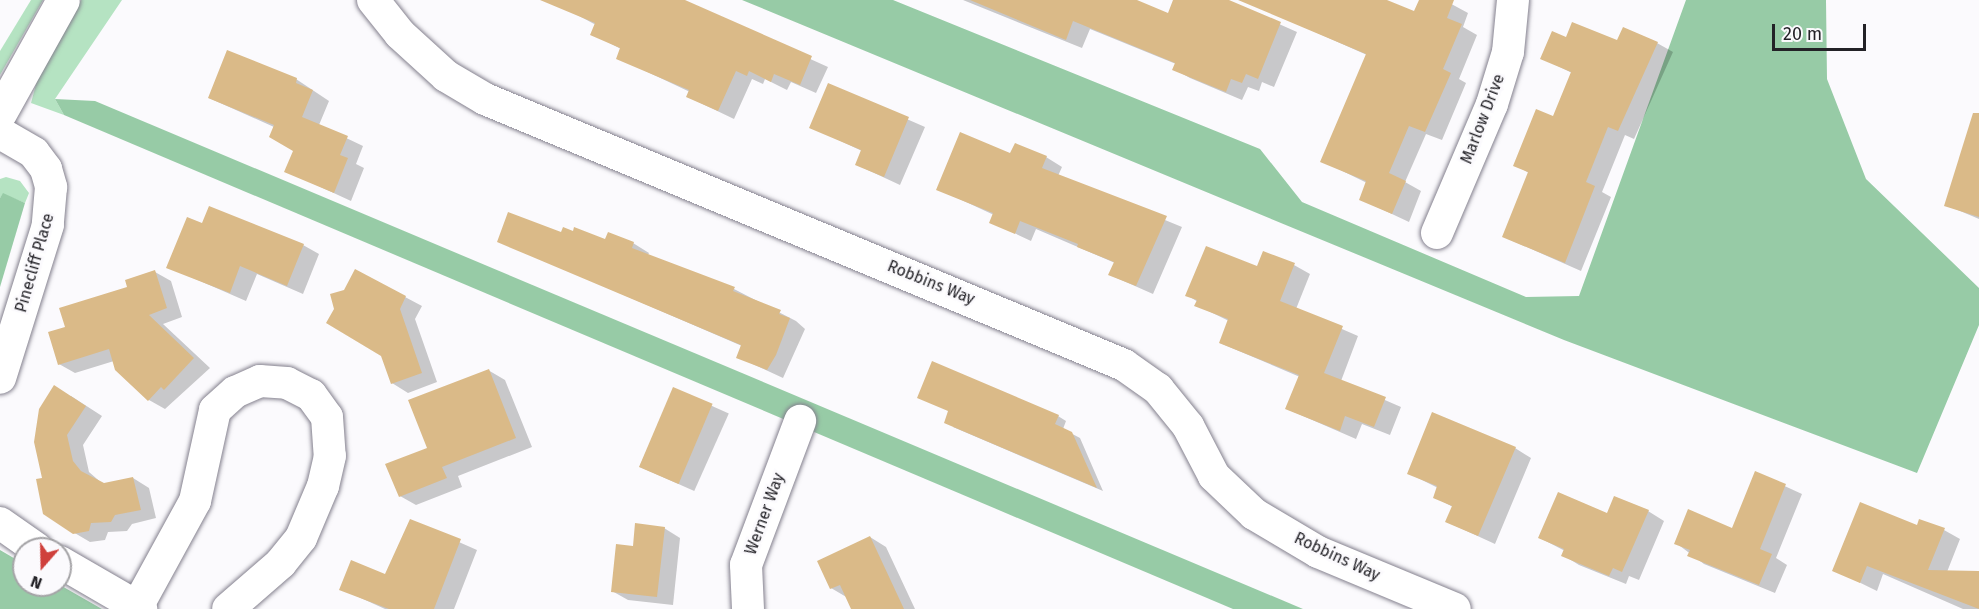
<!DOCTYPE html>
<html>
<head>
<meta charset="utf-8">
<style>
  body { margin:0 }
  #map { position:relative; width:1979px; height:609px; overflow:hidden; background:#fbfafd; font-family:"Fira Sans",sans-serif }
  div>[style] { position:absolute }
  .green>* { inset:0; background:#b5e3c2 }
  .forest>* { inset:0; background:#97cba6 }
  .shadow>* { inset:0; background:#0003; transform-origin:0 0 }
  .building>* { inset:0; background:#daba88; transform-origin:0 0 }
  .roads { filter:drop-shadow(0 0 2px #84818e) drop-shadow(0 0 2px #84818e) }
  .minor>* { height:32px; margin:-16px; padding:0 16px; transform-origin:16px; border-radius:16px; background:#fff }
  .secondary>* { height:33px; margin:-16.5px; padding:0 16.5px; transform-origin:16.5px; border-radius:16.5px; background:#fff }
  span { translate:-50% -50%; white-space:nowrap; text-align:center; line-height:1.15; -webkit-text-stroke:5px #fbfafd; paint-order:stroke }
  .street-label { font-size:16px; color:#232227 }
  .north { position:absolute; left:12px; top:537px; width:60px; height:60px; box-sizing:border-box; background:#fbfafd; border:2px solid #a5a4a7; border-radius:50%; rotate:200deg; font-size:16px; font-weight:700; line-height:24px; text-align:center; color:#232227 }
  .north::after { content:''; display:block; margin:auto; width:21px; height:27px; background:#cf403c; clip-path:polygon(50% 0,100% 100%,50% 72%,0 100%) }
  .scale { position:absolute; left:1772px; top:24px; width:94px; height:27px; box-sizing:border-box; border:3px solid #232227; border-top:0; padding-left:8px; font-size:18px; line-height:21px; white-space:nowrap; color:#232227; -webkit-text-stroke:4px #fbfafd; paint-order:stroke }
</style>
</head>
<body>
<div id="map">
  <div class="green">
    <div style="clip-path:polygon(31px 0,43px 0,0 75px,0 51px)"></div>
    <div style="clip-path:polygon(81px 0,122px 0,55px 99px,64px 115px,31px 103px,38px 77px)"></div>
    <div style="clip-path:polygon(6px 177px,20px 181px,29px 193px,25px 203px,3px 194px,0 198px,0 179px)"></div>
  </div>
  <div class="forest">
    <div style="clip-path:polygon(742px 0,893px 0,1260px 149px,1302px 202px,1526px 297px,1579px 296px,1686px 0,1826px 0,1827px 79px,1866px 179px,1979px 288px,1979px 325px,1917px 473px,1564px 340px)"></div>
    <div style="clip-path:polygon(55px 99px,95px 101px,1303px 609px,1233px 609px,64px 115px)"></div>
    <div style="clip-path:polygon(3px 193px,25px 203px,0 287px,0 198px)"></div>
    <div style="clip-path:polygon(0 550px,24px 564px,24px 585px,60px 585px,102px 609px,0 609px)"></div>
  </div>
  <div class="shadow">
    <div style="clip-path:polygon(572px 0,679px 0,828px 67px,816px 93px,791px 82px,787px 90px,765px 79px,763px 84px,752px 79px,734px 119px,688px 97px,690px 92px,618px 58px,621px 49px,592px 34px,596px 25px,568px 10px)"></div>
    <div style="clip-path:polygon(963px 0,1133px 0,1169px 15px,1174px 0,1225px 0,1297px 32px,1274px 87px,1262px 82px,1259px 91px,1248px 87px,1242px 100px,1190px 78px,1174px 69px,1176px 64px,1090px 29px,1082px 48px)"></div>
    <div style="clip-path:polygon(1283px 0,1383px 0,1415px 13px,1420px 0,1444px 0,1468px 13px,1463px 27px,1477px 35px,1459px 79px,1466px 83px,1442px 140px,1426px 134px,1405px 182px,1421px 191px,1409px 222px,1360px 199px,1367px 183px,1322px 161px,1367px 55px,1277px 15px)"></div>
    <div style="clip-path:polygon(1567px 39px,1657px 43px,1673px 52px,1634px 139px,1625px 135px,1602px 192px,1611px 197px,1581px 271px,1504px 237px,1529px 173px,1515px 165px,1554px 118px,1572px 73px,1542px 58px)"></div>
    <div style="clip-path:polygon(296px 79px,329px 101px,319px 125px,363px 146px,356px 164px,364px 168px,351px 201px,286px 171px,295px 150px,274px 127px,209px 98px)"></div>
    <div style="clip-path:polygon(829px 85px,925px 127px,900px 185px,857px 165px,862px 151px,811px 127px)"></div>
    <div style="clip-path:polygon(1979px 117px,1979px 219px,1946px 205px)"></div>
    <div style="clip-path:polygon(1011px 155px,1046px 157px,1062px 167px,1058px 176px,1182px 227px,1153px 294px,1110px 275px,1115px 263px,1036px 229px,1031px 241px,991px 222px,994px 215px,938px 189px)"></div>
    <div style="clip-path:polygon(203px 225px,303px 245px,319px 254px,303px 294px,257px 274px,246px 301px,168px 267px)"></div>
    <div style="clip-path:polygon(562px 234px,633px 243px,649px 253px,648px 255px,734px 289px,796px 321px,805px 329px,783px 378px,738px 357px,742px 346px,499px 241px)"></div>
    <div style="clip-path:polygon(1294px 265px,1310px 274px,1296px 309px,1358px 336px,1341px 381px,1401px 407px,1390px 435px,1362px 424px,1356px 439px,1287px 409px,1300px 377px,1220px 343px,1229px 321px,1196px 305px,1198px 302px,1187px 295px,1258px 268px)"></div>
    <div style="clip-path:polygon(356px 271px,422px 306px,415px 319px,437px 382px,408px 393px,392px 383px)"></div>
    <div style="clip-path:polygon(155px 272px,171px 281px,182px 317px,163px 324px,210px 368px,165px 409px,149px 400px,114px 361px,75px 373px,59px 364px,67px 328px)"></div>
    <div style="clip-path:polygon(488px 370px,505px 380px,532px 447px,458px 476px,462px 487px,416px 505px,400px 496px,429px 448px)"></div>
    <div style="left:674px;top:389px;width:60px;height:85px;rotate:24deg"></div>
    <div style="clip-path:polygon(71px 396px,102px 416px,83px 445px,89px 472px,104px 485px,133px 478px,149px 488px,156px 518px,132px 524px,127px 531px,108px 532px,105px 540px,90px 542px,73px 532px,44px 479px)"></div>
    <div style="clip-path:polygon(1058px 416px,1066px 421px,1063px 429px,1080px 438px,1103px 491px,953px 427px)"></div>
    <div style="clip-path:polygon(1515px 448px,1531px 458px,1495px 544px,1447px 522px,1453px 507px,1434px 497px,1438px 488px,1408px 473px)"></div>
    <div style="clip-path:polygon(1756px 473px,1802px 494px,1776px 558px,1787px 565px,1775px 593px,1704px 564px,1676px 543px,1733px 529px)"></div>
    <div style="clip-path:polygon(1648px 511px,1664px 521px,1639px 580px,1629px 576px,1626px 584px,1579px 565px,1563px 555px,1565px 551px,1540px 538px,1608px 515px)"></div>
    <div style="clip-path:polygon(411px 521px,477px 550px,454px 609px,385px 609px,341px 589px,385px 576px)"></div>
    <div style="clip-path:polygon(1918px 527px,1944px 530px,1960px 539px,1947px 572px,1979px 572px,1979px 609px,1963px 609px,1883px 574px,1877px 591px,1834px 570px)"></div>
    <div style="clip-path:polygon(664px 528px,680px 538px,673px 605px,628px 600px,612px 591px,634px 548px)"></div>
    <div style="clip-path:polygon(870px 537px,886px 547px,915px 609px,854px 609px,848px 598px,831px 588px)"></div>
  </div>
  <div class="building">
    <div style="clip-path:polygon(540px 0,685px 0,812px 56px,800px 85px,774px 74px,771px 82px,749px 71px,747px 76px,736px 71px,718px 111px,686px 97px,689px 90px,616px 59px,620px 48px,590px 35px,595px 23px)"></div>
    <div style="clip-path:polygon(970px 0,1137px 0,1168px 13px,1173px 0,1229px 0,1281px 22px,1258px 79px,1246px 74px,1242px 83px,1231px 79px,1226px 92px,1172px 70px,1175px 63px,1073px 21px,1066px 40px)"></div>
    <div style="clip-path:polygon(1238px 0,1387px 0,1414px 11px,1419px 0,1454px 0,1447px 18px,1462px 24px,1443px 69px,1451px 73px,1425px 132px,1409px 126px,1389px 173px,1406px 181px,1392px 214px,1359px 200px,1366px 181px,1320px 162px,1366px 54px)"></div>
    <div style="clip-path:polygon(1572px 22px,1617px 40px,1623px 27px,1658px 42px,1618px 131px,1608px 127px,1586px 182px,1595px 186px,1565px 263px,1502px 237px,1528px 172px,1513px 166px,1536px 109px,1553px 116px,1571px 72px,1540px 59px,1552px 31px,1566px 37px)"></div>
    <div style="clip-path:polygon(227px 50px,297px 78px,296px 83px,313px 90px,302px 117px,348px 136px,340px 155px,348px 158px,334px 193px,284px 172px,293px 151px,269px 137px,274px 125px,208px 98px)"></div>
    <div style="clip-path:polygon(828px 83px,909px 117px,884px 177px,855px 165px,861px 150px,809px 128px)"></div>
    <div style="clip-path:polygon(1973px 113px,1979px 113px,1979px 217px,1944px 206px)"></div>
    <div style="clip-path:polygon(960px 132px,1010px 153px,1015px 143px,1047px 156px,1042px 168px,1167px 216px,1136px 286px,1108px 275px,1114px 262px,1077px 247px,1078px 244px,1020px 221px,1015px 234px,989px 223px,993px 213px,936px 190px)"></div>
    <div style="clip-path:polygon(209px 206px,304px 244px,287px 286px,240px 266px,230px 293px,166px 268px,187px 217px,202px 223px)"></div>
    <div style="clip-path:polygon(508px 212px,561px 232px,563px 227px,573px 231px,574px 227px,605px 239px,608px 232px,634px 242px,632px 248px,735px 287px,733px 291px,781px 310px,779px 314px,790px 318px,776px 355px,767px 370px,736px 358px,741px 345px,497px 242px)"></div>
    <div style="clip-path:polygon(1206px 246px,1257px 266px,1263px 251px,1295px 263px,1280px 301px,1343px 326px,1324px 373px,1386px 397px,1374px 427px,1345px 416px,1340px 431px,1285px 409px,1299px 375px,1219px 343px,1228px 319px,1194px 306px,1197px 300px,1185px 296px)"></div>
    <div style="clip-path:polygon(355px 269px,406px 296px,400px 309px,422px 373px,391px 384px,381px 356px,326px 323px,334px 309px,330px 294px,344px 290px)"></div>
    <div style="clip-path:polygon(155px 270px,167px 308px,149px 315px,194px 358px,164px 390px,161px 387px,148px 401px,115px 370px,109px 349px,58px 365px,48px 332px,65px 327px,59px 308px,127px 287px,125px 280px)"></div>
    <div style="clip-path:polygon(932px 361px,1059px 415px,1055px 424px,1072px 432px,1097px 488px,944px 423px,948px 411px,917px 398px)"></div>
    <div style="clip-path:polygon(489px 369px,516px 438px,442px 467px,447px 478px,399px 497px,385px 464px,427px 448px,408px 400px)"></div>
    <div style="clip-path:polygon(54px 385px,86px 406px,67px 435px,73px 461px,81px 471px,104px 483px,133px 477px,141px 510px,115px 515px,111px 522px,91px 523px,89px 531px,73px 534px,43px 514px,36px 479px,42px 478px,34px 442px,39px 409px)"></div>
    <div style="left:673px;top:387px;width:43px;height:87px;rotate:23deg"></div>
    <div style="clip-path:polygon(1432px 412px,1516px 447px,1478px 536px,1445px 522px,1452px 506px,1433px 498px,1437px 486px,1407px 474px)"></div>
    <div style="clip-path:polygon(1755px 471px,1786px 484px,1760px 549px,1772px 554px,1759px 585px,1687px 556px,1690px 550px,1674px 544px,1688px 509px,1732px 528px)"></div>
    <div style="clip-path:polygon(1558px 492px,1607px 513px,1614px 496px,1649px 510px,1622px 572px,1613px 568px,1609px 576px,1561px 556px,1564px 549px,1538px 538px)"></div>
    <div style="clip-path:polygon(1860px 502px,1917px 525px,1919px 519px,1945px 528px,1928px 570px,1979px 571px,1979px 609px,1867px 566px,1860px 583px,1832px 571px)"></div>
    <div style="clip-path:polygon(410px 519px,461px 539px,434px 609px,389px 609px,339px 590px,351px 560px,385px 574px)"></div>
    <div style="clip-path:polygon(635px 523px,665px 527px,657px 597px,611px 592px,616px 544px,633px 546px)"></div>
    <div style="clip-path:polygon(870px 536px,904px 609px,851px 609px,840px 585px,830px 589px,817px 561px)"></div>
  </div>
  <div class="roads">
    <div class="minor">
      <div style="left:373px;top:0;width:43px;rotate:51.5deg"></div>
      <div style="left:400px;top:34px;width:62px;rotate:42.4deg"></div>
      <div style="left:446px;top:76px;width:45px;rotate:30.5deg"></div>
      <div style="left:485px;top:99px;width:692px;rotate:22.6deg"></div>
      <div style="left:1124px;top:365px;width:42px;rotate:35.2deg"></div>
      <div style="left:1158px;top:389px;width:48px;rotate:51deg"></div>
      <div style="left:1188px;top:426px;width:56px;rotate:62.5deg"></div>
      <div style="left:1214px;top:476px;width:55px;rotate:43.5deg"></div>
      <div style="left:1254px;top:514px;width:74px;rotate:30.7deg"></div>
      <div style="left:1318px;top:552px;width:148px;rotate:22.6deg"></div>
      <div style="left:0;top:133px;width:39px;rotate:30deg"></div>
      <div style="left:34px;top:153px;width:20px;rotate:53deg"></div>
      <div style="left:46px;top:169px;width:19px;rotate:74deg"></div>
      <div style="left:51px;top:187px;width:38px;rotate:95deg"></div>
      <div style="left:48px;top:225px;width:160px;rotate:107.4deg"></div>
      <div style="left:1437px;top:233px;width:140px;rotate:-66.9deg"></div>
      <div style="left:1492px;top:104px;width:54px;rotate:-72.9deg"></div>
      <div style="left:1508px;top:52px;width:52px;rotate:-84.5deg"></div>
      <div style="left:0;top:523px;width:45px;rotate:35.1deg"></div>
      <div style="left:60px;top:562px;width:94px;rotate:30.1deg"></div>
      <div style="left:137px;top:607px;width:121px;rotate:-61.3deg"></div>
      <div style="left:195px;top:501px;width:93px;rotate:-77.6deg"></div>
      <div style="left:215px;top:410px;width:27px;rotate:-42deg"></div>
      <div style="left:235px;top:392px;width:27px;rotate:-24deg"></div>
      <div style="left:260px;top:381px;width:27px;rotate:4deg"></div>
      <div style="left:287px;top:383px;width:27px;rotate:27deg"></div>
      <div style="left:311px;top:395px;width:27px;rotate:54deg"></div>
      <div style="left:327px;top:417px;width:39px;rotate:86deg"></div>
      <div style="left:330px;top:456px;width:31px;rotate:103deg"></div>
      <div style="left:323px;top:486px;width:56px;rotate:112.9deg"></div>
      <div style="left:301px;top:538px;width:32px;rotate:129deg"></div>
      <div style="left:281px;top:563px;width:70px;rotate:139deg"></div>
      <div style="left:748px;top:609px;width:44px;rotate:-92.6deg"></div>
      <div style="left:746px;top:565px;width:154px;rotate:-69.4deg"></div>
    </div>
    <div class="secondary">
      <div style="left:0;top:113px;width:129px;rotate:-60.9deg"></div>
    </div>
  </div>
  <div class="street-label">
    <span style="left:1483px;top:119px;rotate:-69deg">Marlow Drive</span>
    <span style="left:35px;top:263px;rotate:-74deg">Pinecliff Place</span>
    <span style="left:931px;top:283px;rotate:22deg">Robbins Way</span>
    <span style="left:765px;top:514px;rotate:-70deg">Werner Way</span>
    <span style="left:1337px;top:557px;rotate:25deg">Robbins Way</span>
  </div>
  <div class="north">N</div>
  <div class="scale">20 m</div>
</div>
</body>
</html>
